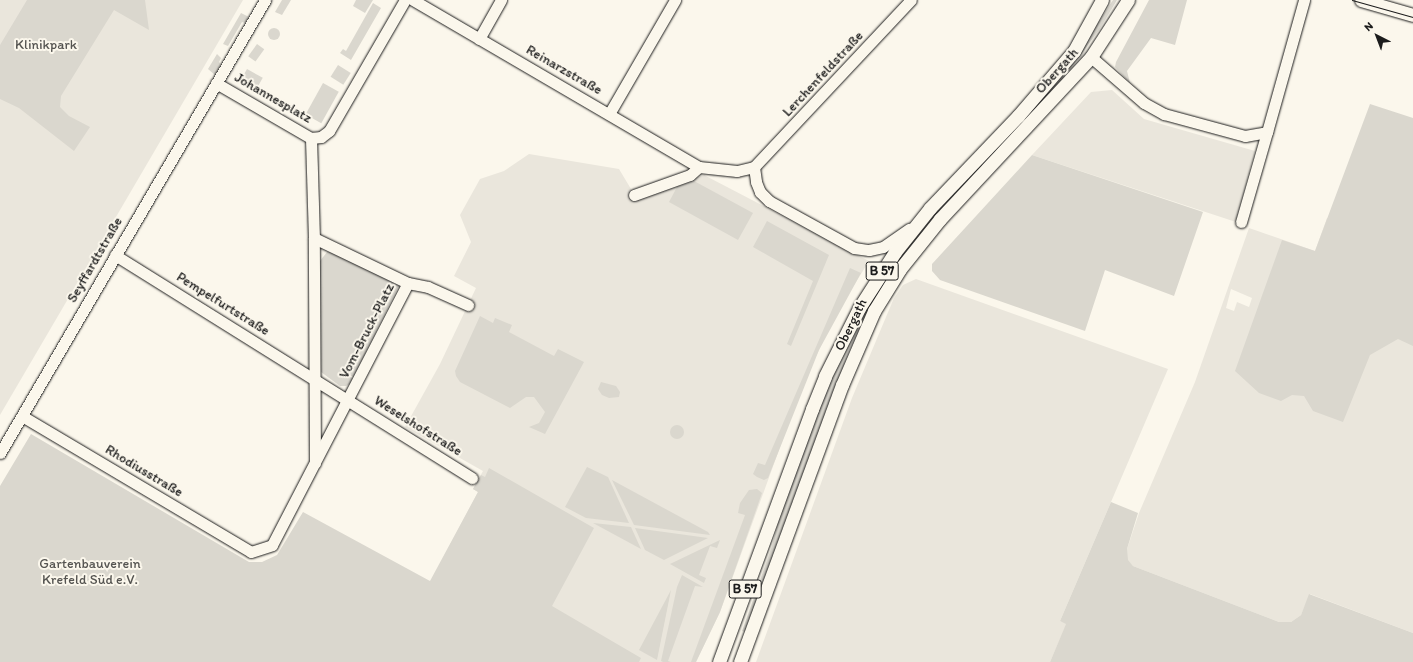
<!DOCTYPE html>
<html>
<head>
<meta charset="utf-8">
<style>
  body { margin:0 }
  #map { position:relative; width:1413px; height:662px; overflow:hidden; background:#fbf7ec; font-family:Itim,sans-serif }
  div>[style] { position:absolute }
  .built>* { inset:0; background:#eae6dc }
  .green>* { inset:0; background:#dad7ce; transform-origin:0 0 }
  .round { border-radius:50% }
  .roads { filter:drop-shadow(0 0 1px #1c1c1c) drop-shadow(0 0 1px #1c1c1c) }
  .minor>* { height:11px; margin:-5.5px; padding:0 5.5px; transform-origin:5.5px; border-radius:5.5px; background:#fbf7ec }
  .major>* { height:13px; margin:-6.5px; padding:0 6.5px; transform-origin:6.5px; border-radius:6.5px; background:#fbf7ec }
  .tram>* { height:1px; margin:-0.5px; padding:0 0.5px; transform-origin:0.5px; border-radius:0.5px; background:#1c1c1c }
  span { translate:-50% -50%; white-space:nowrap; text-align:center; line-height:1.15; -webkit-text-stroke:4px #fbf7ec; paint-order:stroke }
  .shield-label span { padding:1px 3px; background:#fbf7ec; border:1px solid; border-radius:3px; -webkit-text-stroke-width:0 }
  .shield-label { font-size:13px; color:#1c1c1c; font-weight:700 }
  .park-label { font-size:14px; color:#555451 }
  .street-label { font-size:14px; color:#1c1c1c }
  .north { position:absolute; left:1357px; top:16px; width:40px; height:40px; -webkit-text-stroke:3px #fbf7ec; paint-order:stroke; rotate:318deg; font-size:11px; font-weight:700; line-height:16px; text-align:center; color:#1c1c1c }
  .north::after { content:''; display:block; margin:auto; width:14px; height:18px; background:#1c1c1c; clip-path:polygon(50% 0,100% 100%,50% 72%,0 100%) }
</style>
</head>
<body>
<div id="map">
  <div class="built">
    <div style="clip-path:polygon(0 0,243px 0,0 415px)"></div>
    <div style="clip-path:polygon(1112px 90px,1144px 119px,1255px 151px,1236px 222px,1032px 155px,1091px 92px)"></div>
    <div style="clip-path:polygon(529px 154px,619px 169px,637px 199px,704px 175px,869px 261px,835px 316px,803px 384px,720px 612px,696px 662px,639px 662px,443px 558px,478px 492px,473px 489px,483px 471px,405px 427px,440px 364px,476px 288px,454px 276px,471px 242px,460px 215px,480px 179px,504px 171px)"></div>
    <div style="clip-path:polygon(evenodd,1327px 218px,1413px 250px,1413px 633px,1310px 594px,1301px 615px,1291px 622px,1279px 622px,1133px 566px,1127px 560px,1127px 549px,1139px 513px,1195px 382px,1249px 228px,1315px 251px,1327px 218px,1231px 289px,1252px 298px,1249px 307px,1237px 302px,1234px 311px,1226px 308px,1231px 289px)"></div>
    <div style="clip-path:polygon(916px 279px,1168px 369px,1060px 621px,1067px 623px,1050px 662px,756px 662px,852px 398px,894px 298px,903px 285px)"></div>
  </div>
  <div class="green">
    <div style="clip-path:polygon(27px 0,145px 0,149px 30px,114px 10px,61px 96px,60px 107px,69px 116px,90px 127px,74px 151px,19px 108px,0 99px,0 45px)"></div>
    <div style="clip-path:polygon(282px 0,291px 0,282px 15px,275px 12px)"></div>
    <div style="clip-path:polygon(356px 0,373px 0,365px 13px,353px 6px)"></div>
    <div style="clip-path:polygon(1113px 0,1117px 0,1099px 30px,1060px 83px,903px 257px,900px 255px,921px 227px,1078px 54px)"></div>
    <div style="clip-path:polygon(1149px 0,1187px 0,1175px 45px,1151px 38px,1127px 71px,1130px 83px,1115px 67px,1116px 62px)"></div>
    <div style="clip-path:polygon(373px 3px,381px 8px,351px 60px,340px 53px,343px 49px,346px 51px)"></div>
    <div style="clip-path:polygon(241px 13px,249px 17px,245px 23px,242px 22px,228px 46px,223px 44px)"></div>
    <div class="round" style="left:268px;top:28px;width:12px;height:12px"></div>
    <div style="left:257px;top:44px;width:9px;height:15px;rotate:36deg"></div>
    <div style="clip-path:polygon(217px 54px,221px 58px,219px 62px,221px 64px,215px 75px,208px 69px)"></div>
    <div style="left:338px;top:65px;width:15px;height:14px;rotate:32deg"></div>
    <div style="left:247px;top:69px;width:18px;height:14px;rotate:29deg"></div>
    <div style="left:323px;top:83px;width:18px;height:36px;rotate:29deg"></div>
    <div style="clip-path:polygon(1370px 104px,1413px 118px,1413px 346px,1398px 339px,1370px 355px,1343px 422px,1313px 411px,1304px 396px,1292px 395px,1281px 401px,1259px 393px,1235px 371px,1282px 240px,1315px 251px)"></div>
    <div style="clip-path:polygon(1032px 155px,1203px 212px,1174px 296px,1105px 270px,1085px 331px,940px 280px,932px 271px,932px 264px)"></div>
    <div style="clip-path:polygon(694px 181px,753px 213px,738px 240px,669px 202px,677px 187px)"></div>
    <div style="clip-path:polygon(767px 221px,829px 255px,791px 346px,787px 344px,813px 281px,753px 247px)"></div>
    <div style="clip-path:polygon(327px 252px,334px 252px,395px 281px,399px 286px,350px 384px,346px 386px,340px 386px,321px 372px,320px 261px)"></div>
    <div style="clip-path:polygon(850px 268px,861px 273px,819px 350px,768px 478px,764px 480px,757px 477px,753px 474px,758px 463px,765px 465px)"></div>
    <div style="clip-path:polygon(890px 268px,893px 270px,870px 308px,848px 354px,746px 632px,742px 631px,772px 546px,781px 511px,829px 379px,863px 311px)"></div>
    <div style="clip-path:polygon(480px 316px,493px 323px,495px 318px,512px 325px,509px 332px,554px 356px,558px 349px,584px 362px,545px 434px,529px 427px,539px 423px,545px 412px,534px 397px,526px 397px,510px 408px,460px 382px,456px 376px,455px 371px)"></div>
    <div style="clip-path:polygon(601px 382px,616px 386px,620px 392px,619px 397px,609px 398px,602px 395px,598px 389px)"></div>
    <div class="round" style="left:670px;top:425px;width:14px;height:14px"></div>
    <div style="clip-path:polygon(31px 434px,249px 562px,262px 562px,277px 555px,303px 512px,430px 581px,478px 492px,473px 489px,481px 475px,485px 477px,489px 468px,594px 528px,552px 606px,641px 658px,639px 662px,0 662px,0 486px)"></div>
    <div style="clip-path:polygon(587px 467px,608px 477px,629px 523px,586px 518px,565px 507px)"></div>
    <div style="clip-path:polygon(612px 480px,708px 532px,710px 535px,634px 525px)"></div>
    <div style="clip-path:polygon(757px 489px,762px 493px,720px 612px,696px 662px,691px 662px,745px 515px,738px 513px,740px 503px,749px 490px)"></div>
    <div style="clip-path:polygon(1111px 502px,1138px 513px,1127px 549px,1128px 560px,1133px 566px,1279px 622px,1291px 622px,1301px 615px,1309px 594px,1413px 633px,1413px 662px,1050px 662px,1066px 624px,1060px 621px)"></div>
    <div style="clip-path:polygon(593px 523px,631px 527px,641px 549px)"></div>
    <div style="clip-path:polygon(635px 528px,708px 538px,664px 560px,645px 550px)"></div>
    <div style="clip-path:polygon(720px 540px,717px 548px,710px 546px,699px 575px,706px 578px,704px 583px,670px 564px)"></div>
    <div style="clip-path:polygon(682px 575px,703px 587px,695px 586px,668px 661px,671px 662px,663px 662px,661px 661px,677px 587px)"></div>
    <div style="clip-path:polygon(671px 590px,657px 660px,639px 650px)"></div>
  </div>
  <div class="roads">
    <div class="minor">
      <div style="left:413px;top:0;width:331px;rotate:30.3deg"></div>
      <div style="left:699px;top:167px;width:38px;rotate:6deg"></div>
      <div style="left:737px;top:171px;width:17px;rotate:-13deg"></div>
      <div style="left:754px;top:167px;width:15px;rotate:82deg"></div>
      <div style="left:756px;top:182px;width:11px;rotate:68deg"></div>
      <div style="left:760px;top:192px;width:13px;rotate:45deg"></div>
      <div style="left:769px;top:201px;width:97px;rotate:28.9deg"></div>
      <div style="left:854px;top:248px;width:15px;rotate:8deg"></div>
      <div style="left:869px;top:250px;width:14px;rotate:-12deg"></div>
      <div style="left:883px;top:247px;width:32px;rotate:-35deg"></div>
      <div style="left:479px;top:39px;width:45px;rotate:-60.6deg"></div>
      <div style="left:1091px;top:57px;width:70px;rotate:41deg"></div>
      <div style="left:1144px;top:103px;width:23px;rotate:29deg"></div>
      <div style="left:1164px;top:114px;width:84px;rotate:15.2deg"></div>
      <div style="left:1245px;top:136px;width:22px;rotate:-10deg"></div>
      <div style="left:1267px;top:132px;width:137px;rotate:-74.3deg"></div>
      <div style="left:216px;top:83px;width:110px;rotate:30.1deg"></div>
      <div style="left:311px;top:138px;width:10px;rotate:-6deg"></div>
      <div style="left:321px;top:137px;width:10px;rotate:-37deg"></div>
      <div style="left:329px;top:131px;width:151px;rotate:-59.9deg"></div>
      <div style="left:609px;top:114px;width:132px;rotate:-59.9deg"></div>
      <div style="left:311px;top:138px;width:100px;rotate:88.3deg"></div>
      <div style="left:754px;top:167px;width:229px;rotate:-46.8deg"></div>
      <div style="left:634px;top:195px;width:59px;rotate:-19.7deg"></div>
      <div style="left:690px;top:175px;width:12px;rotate:-42deg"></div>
      <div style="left:1241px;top:222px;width:94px;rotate:-73.9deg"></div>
      <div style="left:115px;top:255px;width:421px;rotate:32deg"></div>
      <div style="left:22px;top:416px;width:266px;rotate:30.7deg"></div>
      <div style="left:251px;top:552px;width:22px;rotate:-18deg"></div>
      <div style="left:272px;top:545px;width:295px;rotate:-62.6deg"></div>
      <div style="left:0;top:453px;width:525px;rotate:-59.67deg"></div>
      <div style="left:315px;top:463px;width:225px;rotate:-90.3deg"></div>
      <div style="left:314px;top:238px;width:104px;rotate:25.6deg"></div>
      <div style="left:408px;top:283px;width:20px;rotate:11deg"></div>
      <div style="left:428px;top:287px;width:44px;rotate:24.2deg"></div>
    </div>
    <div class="major">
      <div style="left:1361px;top:0;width:54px;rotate:16.1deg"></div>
      <div style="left:719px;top:662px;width:270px;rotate:-69.8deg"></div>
      <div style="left:812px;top:409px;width:35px;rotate:-68deg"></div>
      <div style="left:825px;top:376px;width:76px;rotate:-63.4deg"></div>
      <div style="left:859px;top:308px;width:67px;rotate:-57.3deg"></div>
      <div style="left:895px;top:252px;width:56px;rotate:-51.5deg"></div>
      <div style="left:930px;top:208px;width:127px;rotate:-46.3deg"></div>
      <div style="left:1018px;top:116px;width:86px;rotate:-49.3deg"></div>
      <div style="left:1074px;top:51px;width:58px;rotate:-61.2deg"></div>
      <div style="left:740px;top:662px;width:295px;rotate:-69.8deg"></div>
      <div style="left:842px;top:385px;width:81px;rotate:-66.6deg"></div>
      <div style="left:874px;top:311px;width:49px;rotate:-58.2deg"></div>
      <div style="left:900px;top:269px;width:64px;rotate:-51.3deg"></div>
      <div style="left:940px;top:219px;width:221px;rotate:-47deg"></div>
      <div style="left:1091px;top:57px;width:68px;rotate:-57deg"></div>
    </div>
  </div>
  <div class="tram">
    <div style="left:1352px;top:0;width:63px;rotate:15.6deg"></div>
  </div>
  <div class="shield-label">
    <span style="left:882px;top:271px">B 57</span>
    <span style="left:745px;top:589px">B 57</span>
  </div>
  <div class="park-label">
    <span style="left:46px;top:45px">Klinikpark</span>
    <span style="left:90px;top:572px">Gartenbauverein<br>Krefeld Süd e.V.</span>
  </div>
  <div class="street-label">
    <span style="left:564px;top:70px;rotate:30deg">Reinarzstraße</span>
    <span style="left:1057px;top:71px;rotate:-48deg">Obergath</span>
    <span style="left:823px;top:74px;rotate:-47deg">Lerchenfeldstraße</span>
    <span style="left:273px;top:98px;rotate:30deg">Johannesplatz</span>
    <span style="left:95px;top:260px;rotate:-60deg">Seyffardtstraße</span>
    <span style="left:223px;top:304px;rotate:32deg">Pempelfurtstraße</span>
    <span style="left:851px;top:325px;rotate:-64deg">Obergath</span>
    <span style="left:367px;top:331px;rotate:-63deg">Vom-Bruck-Platz</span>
    <span style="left:418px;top:426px;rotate:32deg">Weselshofstraße</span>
    <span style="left:144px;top:471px;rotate:31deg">Rhodiusstraße</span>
  </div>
  <div class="north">N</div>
</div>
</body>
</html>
